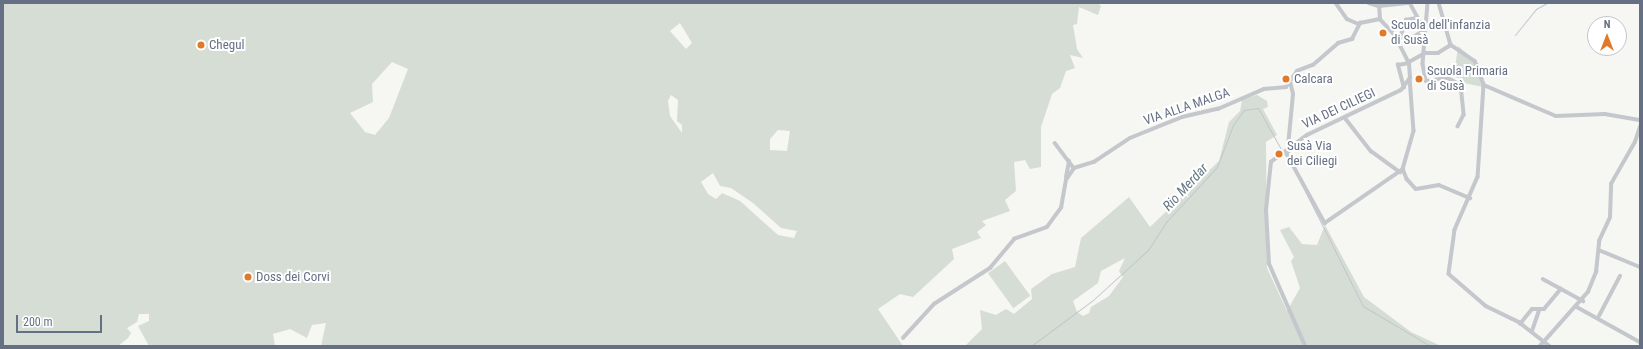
<!DOCTYPE html>
<html>
<head>
<meta charset="utf-8">
<style>
  body { margin:0 }
  #map { position:relative; width:1643px; height:349px; overflow:hidden; background:#f6f6f3; font-family:"Roboto Condensed",sans-serif }
  div>[style] { position:absolute }
  .green>* { inset:0; background:#d6ddd4; transform-origin:0 0 }
  .stream>* { height:1px; margin:-0.5px; padding:0 0.5px; transform-origin:0.5px; border-radius:0.5px; background:#c1c8cf }
  .minor>* { height:3.5px; margin:-1.75px; padding:0 1.75px; transform-origin:1.75px; border-radius:1.75px; background:#c4c7cb }
  .dots>* { width:11px; height:11px; translate:-50% -50%; box-sizing:border-box; border:2px solid #fff; border-radius:50% }
  span { translate:-50% -50%; white-space:nowrap; text-align:center; line-height:1.15; -webkit-text-stroke:4px #fff; paint-order:stroke }
  .poi-label { font-size:13px; color:#667084 }
  .left { translate:0 -50%; text-align:left }
  .street-label { font-size:13px; color:#667084 }
  .water-label { font-size:14px; color:#677887; font-style:italic }
  .frame { position:absolute; inset:0; border:4px solid #667084; pointer-events:none }
  .north { position:absolute; left:1587px; top:16px; width:40px; height:40px; box-sizing:border-box; background:#fff; border:1px solid #c2c6ce; border-radius:50%; rotate:0deg; font-size:11px; font-weight:700; line-height:16px; text-align:center; color:#667084 }
  .north::after { content:''; display:block; margin:auto; width:14px; height:18px; background:#e17929; clip-path:polygon(50% 0,100% 100%,50% 72%,0 100%) }
  .scale { position:absolute; left:16px; top:315px; width:86px; height:18px; box-sizing:border-box; border:2px solid #667084; border-top:0; padding-left:5px; font-size:12px; line-height:14px; white-space:nowrap; color:#667084; -webkit-text-stroke:3px #fff; paint-order:stroke }
</style>
</head>
<body>
<div id="map">
  <div class="green">
    <div style="clip-path:polygon(evenodd,3px 3px,1098px 3px,1101px 6px,1098px 15px,1079px 7px,1077px 24px,1073px 25px,1077px 49px,1083px 58px,1070px 55px,1075px 68px,1066px 71px,1060px 88px,1052px 94px,1041px 127px,1041px 167px,1030px 169px,1025px 160px,1014px 162px,1016px 191px,1005px 200px,1010px 211px,982px 221px,986px 225px,977px 232px,981px 238px,952px 249px,954px 259px,913px 297px,900px 294px,878px 309px,903px 346px,321px 346px,326px 323px,312px 325px,307px 338px,290px 329px,273px 334px,275px 346px,149px 346px,138px 326px,149px 321px,149px 314px,139px 314px,137px 322px,127px 328px,131px 333px,128px 338px,118px 346px,3px 346px,3px 3px,680px 23px,692px 43px,686px 49px,670px 31px,680px 23px,3px 3px,392px 62px,408px 69px,389px 118px,375px 135px,365px 132px,350px 113px,373px 102px,372px 84px,392px 62px,3px 3px,671px 95px,678px 100px,677px 121px,682px 125px,682px 133px,670px 116px,668px 101px,671px 95px,3px 3px,778px 130px,790px 131px,787px 151px,770px 150px,770px 139px,778px 130px,3px 3px,713px 173px,720px 186px,731px 188px,753px 203px,781px 228px,797px 231px,794px 238px,778px 235px,740px 201px,722px 193px,716px 199px,708px 194px,701px 182px,713px 173px)"></div>
    <div style="clip-path:polygon(1458px 46px,1479px 64px,1483px 87px,1464px 83px,1454px 76px)"></div>
    <div style="clip-path:polygon(evenodd,1257px 95px,1267px 101px,1268px 107px,1263px 109px,1277px 135px,1266px 142px,1267px 268px,1287px 311px,1300px 288px,1291px 261px,1294px 257px,1280px 230px,1289px 227px,1302px 244px,1317px 245px,1325px 225px,1364px 297px,1411px 332px,1441px 346px,965px 346px,982px 329px,980px 310px,996px 315px,1006px 309px,1014px 314px,1032px 299px,1031px 289px,1052px 274px,1075px 267px,1081px 238px,1129px 197px,1150px 227px,1219px 161px,1229px 122px,1240px 111px,1242px 100px,1257px 95px,1125px 258px,1119px 271px,1123px 277px,1109px 296px,1091px 307px,1089px 313px,1083px 316px,1077px 312px,1073px 301px,1098px 283px,1101px 271px,1125px 258px)"></div>
    <div style="left:1005px;top:261px;width:43px;height:21px;rotate:54deg"></div>
  </div>
  <div class="stream">
    <div style="left:1515px;top:35px;width:33px;rotate:-51deg"></div>
    <div style="left:1536px;top:9px;width:13px;rotate:-29deg"></div>
    <div style="left:1300px;top:181px;width:140px;rotate:63.3deg"></div>
    <div style="left:1363px;top:306px;width:78px;rotate:30.8deg"></div>
    <div style="left:1031px;top:346px;width:77px;rotate:-36.6deg"></div>
    <div style="left:1093px;top:300px;width:74px;rotate:-42.3deg"></div>
    <div style="left:1148px;top:250px;width:35px;rotate:-57deg"></div>
    <div style="left:1167px;top:221px;width:74px;rotate:-47.2deg"></div>
    <div style="left:1217px;top:167px;width:45px;rotate:-69.1deg"></div>
    <div style="left:1233px;top:125px;width:19px;rotate:-54deg"></div>
    <div style="left:1244px;top:110px;width:14px;rotate:-8deg"></div>
    <div style="left:1258px;top:108px;width:49px;rotate:60.8deg"></div>
  </div>
  <div class="minor">
    <div style="left:1336px;top:3px;width:19px;rotate:55deg"></div>
    <div style="left:1347px;top:19px;width:13px;rotate:23deg"></div>
    <div style="left:1369px;top:3px;width:10px;rotate:17deg"></div>
    <div style="left:1379px;top:6px;width:31px;rotate:-6deg"></div>
    <div style="left:1410px;top:3px;width:31px;rotate:61deg"></div>
    <div style="left:1428px;top:3px;width:61px;rotate:94.7deg"></div>
    <div style="left:1423px;top:64px;width:17px;rotate:80deg"></div>
    <div style="left:1426px;top:81px;width:22px;rotate:-8deg"></div>
    <div style="left:1448px;top:78px;width:15px;rotate:28deg"></div>
    <div style="left:1461px;top:85px;width:30px;rotate:84deg"></div>
    <div style="left:1464px;top:115px;width:13px;rotate:117deg"></div>
    <div style="left:1439px;top:3px;width:44px;rotate:74.1deg"></div>
    <div style="left:1451px;top:45px;width:29px;rotate:34deg"></div>
    <div style="left:1475px;top:61px;width:26px;rotate:69deg"></div>
    <div style="left:1380px;top:19px;width:22px;rotate:47deg"></div>
    <div style="left:1395px;top:35px;width:30px;rotate:63deg"></div>
    <div style="left:1396px;top:38px;width:16px"></div>
    <div style="left:1412px;top:38px;width:15px;rotate:-32deg"></div>
    <div style="left:1400px;top:38px;width:19px;rotate:-72deg"></div>
    <div style="left:1406px;top:20px;width:10px;rotate:-11deg"></div>
    <div style="left:1425px;top:53px;width:13px"></div>
    <div style="left:1438px;top:53px;width:15px;rotate:-32deg"></div>
    <div style="left:1409px;top:62px;width:18px;rotate:-29deg"></div>
    <div style="left:1410px;top:78px;width:53px;rotate:85.7deg"></div>
    <div style="left:1414px;top:131px;width:40px;rotate:106deg"></div>
    <div style="left:1403px;top:169px;width:11px;rotate:68deg"></div>
    <div style="left:1407px;top:179px;width:13px;rotate:48deg"></div>
    <div style="left:1416px;top:189px;width:23px;rotate:-10deg"></div>
    <div style="left:1439px;top:185px;width:34px;rotate:23deg"></div>
    <div style="left:1484px;top:85px;width:92px;rotate:93.7deg"></div>
    <div style="left:1478px;top:177px;width:58px;rotate:113.5deg"></div>
    <div style="left:1455px;top:230px;width:44px;rotate:97.8deg"></div>
    <div style="left:1449px;top:274px;width:49px;rotate:40.9deg"></div>
    <div style="left:1486px;top:306px;width:37px;rotate:26deg"></div>
    <div style="left:1519px;top:322px;width:39px;rotate:38deg"></div>
    <div style="left:1484px;top:85px;width:78px;rotate:23.3deg"></div>
    <div style="left:1556px;top:116px;width:49px;rotate:-2.3deg"></div>
    <div style="left:1605px;top:114px;width:36px;rotate:10deg"></div>
    <div style="left:1404px;top:88px;width:24px;rotate:-105deg"></div>
    <div style="left:1398px;top:65px;width:11px;rotate:-10deg"></div>
    <div style="left:1346px;top:119px;width:41px;rotate:52deg"></div>
    <div style="left:1371px;top:151px;width:36px;rotate:36deg"></div>
    <div style="left:1055px;top:143px;width:31px;rotate:53deg"></div>
    <div style="left:1295px;top:145px;width:12px;rotate:132deg"></div>
    <div style="left:1287px;top:154px;width:79px;rotate:61.2deg"></div>
    <div style="left:1325px;top:223px;width:95px;rotate:-34.7deg"></div>
    <div style="left:1288px;top:147px;width:53px;rotate:-84.6deg"></div>
    <div style="left:1293px;top:94px;width:12px;rotate:-104deg"></div>
    <div style="left:1066px;top:177px;width:16px;rotate:-79deg"></div>
    <div style="left:1599px;top:250px;width:44px;rotate:22.5deg"></div>
    <div style="left:1543px;top:279px;width:46px;rotate:28.8deg"></div>
    <div style="left:1577px;top:307px;width:72px;rotate:29.1deg"></div>
    <div style="left:1599px;top:316px;width:45px;rotate:-62.3deg"></div>
    <div style="left:1520px;top:324px;width:19px;rotate:-51deg"></div>
    <div style="left:1532px;top:309px;width:12px"></div>
    <div style="left:1544px;top:309px;width:26px;rotate:-50deg"></div>
    <div style="left:1532px;top:331px;width:21px;rotate:-71deg"></div>
    <div style="left:903px;top:338px;width:46px;rotate:-47.6deg"></div>
    <div style="left:934px;top:304px;width:67px;rotate:-32.7deg"></div>
    <div style="left:990px;top:268px;width:38px;rotate:-50deg"></div>
    <div style="left:1014px;top:239px;width:35px;rotate:-20deg"></div>
    <div style="left:1047px;top:227px;width:24px;rotate:-54deg"></div>
    <div style="left:1061px;top:208px;width:28px;rotate:-80deg"></div>
    <div style="left:1066px;top:180px;width:14px;rotate:-56deg"></div>
    <div style="left:1074px;top:168px;width:21px;rotate:-17deg"></div>
    <div style="left:1094px;top:162px;width:43px;rotate:-33.7deg"></div>
    <div style="left:1130px;top:138px;width:56px;rotate:-22deg"></div>
    <div style="left:1182px;top:117px;width:37px;rotate:-13deg"></div>
    <div style="left:1218px;top:109px;width:50px;rotate:-23.5deg"></div>
    <div style="left:1264px;top:89px;width:22px;rotate:-5deg"></div>
    <div style="left:1286px;top:87px;width:19px;rotate:-55deg"></div>
    <div style="left:1297px;top:71px;width:17px;rotate:-21deg"></div>
    <div style="left:1313px;top:65px;width:33px;rotate:-41deg"></div>
    <div style="left:1338px;top:43px;width:15px;rotate:-16deg"></div>
    <div style="left:1352px;top:39px;width:18px;rotate:-63deg"></div>
    <div style="left:1360px;top:23px;width:20px;rotate:-11deg"></div>
    <div style="left:1380px;top:19px;width:13px;rotate:-94deg"></div>
    <div style="left:1305px;top:346px;width:90px;rotate:-113.7deg"></div>
    <div style="left:1269px;top:264px;width:54px;rotate:-93.2deg"></div>
    <div style="left:1266px;top:210px;width:48px;rotate:-84.1deg"></div>
    <div style="left:1271px;top:162px;width:45px;rotate:-36.9deg"></div>
    <div style="left:1307px;top:135px;width:104px;rotate:-25.6deg"></div>
    <div style="left:1401px;top:90px;width:15px;rotate:-53deg"></div>
    <div style="left:1410px;top:78px;width:16px;rotate:-94deg"></div>
    <div style="left:1540px;top:346px;width:72px;rotate:-48.4deg"></div>
    <div style="left:1588px;top:292px;width:22px;rotate:-68deg"></div>
    <div style="left:1596px;top:272px;width:31px;rotate:-84deg"></div>
    <div style="left:1599px;top:241px;width:26px;rotate:-65deg"></div>
    <div style="left:1610px;top:217px;width:33px;rotate:-88deg"></div>
    <div style="left:1611px;top:184px;width:48px;rotate:-60.3deg"></div>
    <div style="left:1635px;top:142px;width:16px;rotate:-72deg"></div>
  </div>
  <div class="dots">
    <div style="left:1383px;top:33px;background:#e17929"></div>
    <div style="left:201px;top:45px;background:#e17929"></div>
    <div style="left:1286px;top:79px;background:#e17929"></div>
    <div style="left:1419px;top:79px;background:#e17929"></div>
    <div style="left:1279px;top:154px;background:#e17929"></div>
    <div style="left:248px;top:277px;background:#e17929"></div>
  </div>
  <div class="poi-label">
    <span class="left" style="left:1391px;top:33px">Scuola dell'infanzia<br>di Susà</span>
    <span class="left" style="left:209px;top:45px">Chegul</span>
    <span class="left" style="left:1427px;top:79px">Scuola Primaria<br>di Susà</span>
    <span class="left" style="left:1294px;top:79px">Calcara</span>
    <span class="left" style="left:1287px;top:154px">Susà Via<br>dei Ciliegi</span>
    <span class="left" style="left:256px;top:277px">Doss dei Corvi</span>
  </div>
  <div class="street-label">
    <span style="left:1187px;top:107px;rotate:-19deg">VIA ALLA MALGA</span>
    <span style="left:1339px;top:109px;rotate:-25deg">VIA DEI CILIEGI</span>
  </div>
  <div class="water-label">
    <span style="left:1185px;top:187px;rotate:-47deg">Rio Merdar</span>
  </div>
  <div class="frame"></div>
  <div class="north">N</div>
  <div class="scale">200 m</div>
</div>
</body>
</html>
